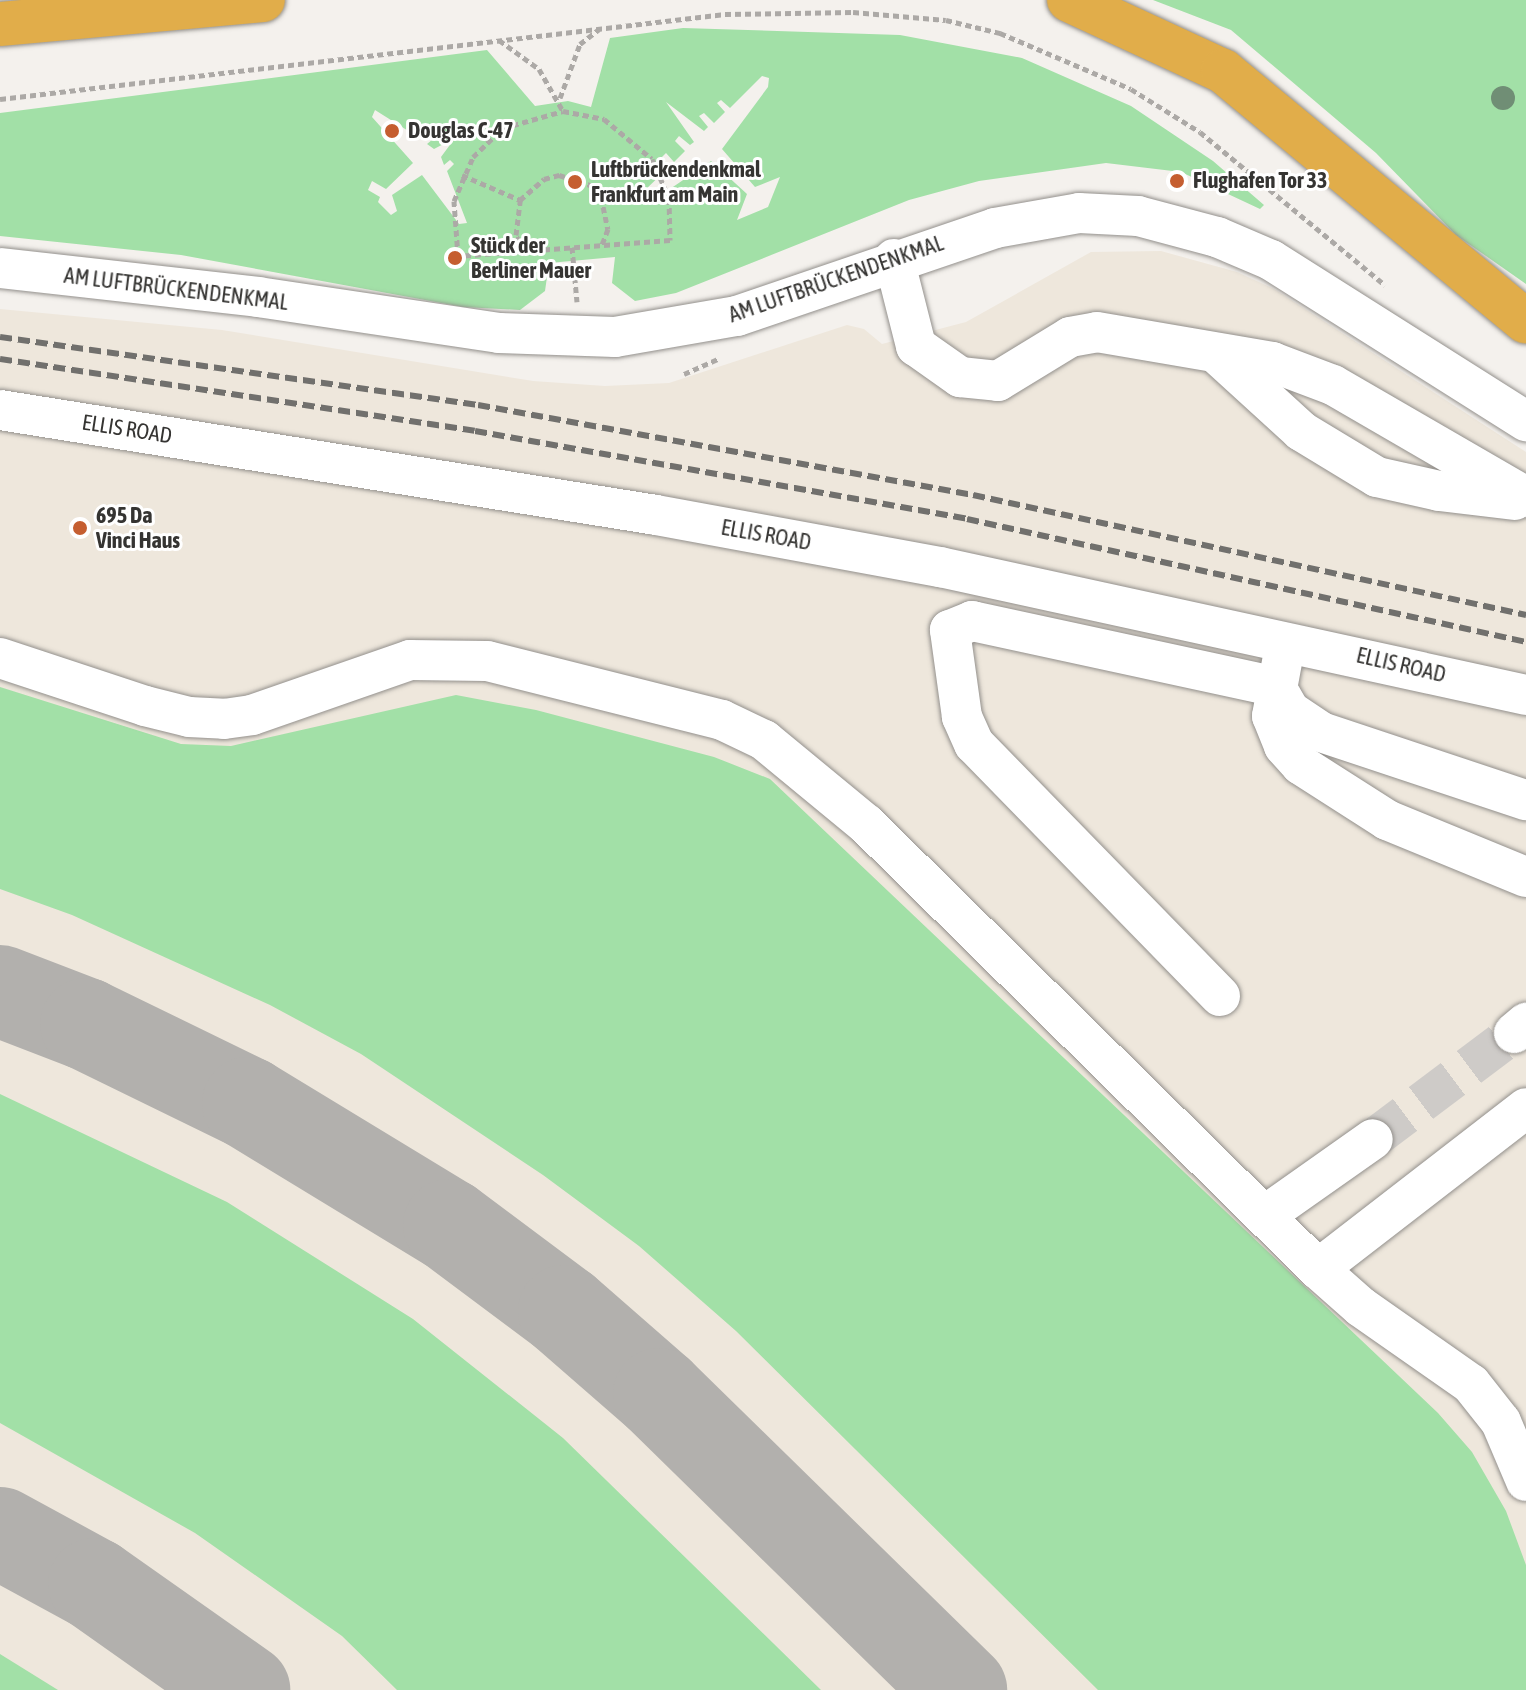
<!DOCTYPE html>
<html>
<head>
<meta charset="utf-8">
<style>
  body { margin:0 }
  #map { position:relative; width:1526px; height:1690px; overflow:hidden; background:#f4f1ed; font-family:"Asap Condensed",sans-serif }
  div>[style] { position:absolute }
  .built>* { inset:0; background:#eee7dc }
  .green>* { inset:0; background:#a2e0a7 }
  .taxiway>* { height:92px; margin:-46px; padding:0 46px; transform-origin:46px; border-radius:46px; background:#b2b0ad }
  .minor-tunnel>* { height:40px; margin-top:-20px; transform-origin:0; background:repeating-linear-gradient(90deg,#cecbc8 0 40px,transparent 0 60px) }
  .path>* { height:5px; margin-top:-2.5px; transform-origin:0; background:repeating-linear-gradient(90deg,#aca9a6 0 6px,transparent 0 10px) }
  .roads { filter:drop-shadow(0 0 2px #93908c) drop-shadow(0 0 2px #93908c) }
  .minor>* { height:40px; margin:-20px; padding:0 20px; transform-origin:20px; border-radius:20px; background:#fff }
  .highway>* { height:44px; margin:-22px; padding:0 22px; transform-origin:22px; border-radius:22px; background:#e1ad4a }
  .rail>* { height:6px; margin-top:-3px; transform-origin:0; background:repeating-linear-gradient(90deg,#71706d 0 12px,transparent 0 18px) }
  .trees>* { width:24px; height:24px; margin:-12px; border-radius:50%; background:#708e75 }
  .dots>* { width:22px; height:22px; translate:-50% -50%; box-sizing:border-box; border:4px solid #fff; border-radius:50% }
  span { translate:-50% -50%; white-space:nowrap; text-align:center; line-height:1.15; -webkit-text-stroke:6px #fff; paint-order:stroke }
  .poi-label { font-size:22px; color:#353432; font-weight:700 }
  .left { translate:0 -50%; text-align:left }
  .street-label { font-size:22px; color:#353432 }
</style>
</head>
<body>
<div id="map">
  <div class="built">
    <div style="clip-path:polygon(1161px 251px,1237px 272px,1274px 289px,1526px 452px,1526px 1690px,0 1690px,0 309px,222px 330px,533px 381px,605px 386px,669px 383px,847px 325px,864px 329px,882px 344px,966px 322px,1091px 252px)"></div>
  </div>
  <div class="green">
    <div style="clip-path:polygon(1153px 0,1526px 0,1526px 284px,1456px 235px,1376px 153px,1231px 30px)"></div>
    <div style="clip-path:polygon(evenodd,683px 28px,900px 35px,1022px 58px,1131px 106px,1213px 161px,1264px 205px,1260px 209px,1181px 172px,1106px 163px,979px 181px,909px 200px,676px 293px,635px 301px,612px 283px,615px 257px,549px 263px,545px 291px,520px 310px,463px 307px,181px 255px,0 236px,0 113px,487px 50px,535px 106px,568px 101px,591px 107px,610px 38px,683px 28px,762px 76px,769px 78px,768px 87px,722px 149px,755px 187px,780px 177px,768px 207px,737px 220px,747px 194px,711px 161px,648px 204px,644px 191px,669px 167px,662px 157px,666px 153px,674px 162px,685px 151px,675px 141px,679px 136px,690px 145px,694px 142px,666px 102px,704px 131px,708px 127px,699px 116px,704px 113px,714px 123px,725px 112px,717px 103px,721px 100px,730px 108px,762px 76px,683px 28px,375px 110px,421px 139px,429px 134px,433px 139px,427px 144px,434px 149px,455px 138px,441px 157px,444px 165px,450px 160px,454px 164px,447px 171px,467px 223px,459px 224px,422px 175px,392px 195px,397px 211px,391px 215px,378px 202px,380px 197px,368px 190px,372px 181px,386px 189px,413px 163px,372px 117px,375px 110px)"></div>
    <div style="clip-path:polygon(0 687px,181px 744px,231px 746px,456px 695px,536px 710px,714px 757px,770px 779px,1438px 1413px,1472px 1452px,1506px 1511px,1526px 1565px,1526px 1690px,1098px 1690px,736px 1331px,639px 1246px,543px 1175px,361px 1054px,270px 1005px,72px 915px,0 889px)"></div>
    <div style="clip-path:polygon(0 1094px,227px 1202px,413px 1319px,563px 1438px,821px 1690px,397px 1690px,342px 1636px,195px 1533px,0 1423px)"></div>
    <div style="clip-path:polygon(0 1654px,58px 1690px,0 1690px)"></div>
  </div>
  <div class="taxiway">
    <div style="left:0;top:991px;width:92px;rotate:21deg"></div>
    <div style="left:86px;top:1024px;width:180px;rotate:26deg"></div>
    <div style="left:248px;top:1103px;width:235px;rotate:31.3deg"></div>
    <div style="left:449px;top:1225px;width:144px;rotate:36.8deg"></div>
    <div style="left:564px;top:1311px;width:126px;rotate:41.1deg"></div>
    <div style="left:659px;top:1394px;width:423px;rotate:44.4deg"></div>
    <div style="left:0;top:1533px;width:107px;rotate:28.5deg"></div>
    <div style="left:94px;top:1584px;width:184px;rotate:35.2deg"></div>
  </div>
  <div class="minor-tunnel">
    <div style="left:1373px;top:1139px;width:176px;rotate:-36.9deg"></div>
  </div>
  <div class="path">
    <div style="left:499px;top:40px;width:49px;rotate:35.9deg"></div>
    <div style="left:539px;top:69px;width:48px;rotate:60.3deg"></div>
    <div style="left:560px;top:98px;width:58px;rotate:-69.7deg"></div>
    <div style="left:580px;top:44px;width:24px;rotate:-38deg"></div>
    <div style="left:0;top:99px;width:730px;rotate:-6.69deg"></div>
    <div style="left:725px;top:14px;width:128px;rotate:-0.9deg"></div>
    <div style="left:853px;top:12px;width:93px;rotate:4.9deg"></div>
    <div style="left:946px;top:20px;width:56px;rotate:13.5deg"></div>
    <div style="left:1000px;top:33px;width:142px;rotate:23.1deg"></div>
    <div style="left:1131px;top:89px;width:81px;rotate:31.9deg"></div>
    <div style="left:1200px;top:132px;width:240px;rotate:39.6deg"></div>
    <div style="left:563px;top:111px;width:42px;rotate:11deg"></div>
    <div style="left:604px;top:119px;width:62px;rotate:39.8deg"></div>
    <div style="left:652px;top:159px;width:43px;rotate:66.4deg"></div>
    <div style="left:669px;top:198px;width:42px;rotate:88.6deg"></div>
    <div style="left:670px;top:240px;width:213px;rotate:175.7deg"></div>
    <div style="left:458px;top:256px;width:55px;rotate:-94.2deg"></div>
    <div style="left:454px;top:201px;width:48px;rotate:-66.6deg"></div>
    <div style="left:473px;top:157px;width:42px;rotate:-44deg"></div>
    <div style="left:503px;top:128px;width:62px;rotate:-15.8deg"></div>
    <div style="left:462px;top:175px;width:63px;rotate:23.3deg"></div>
    <div style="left:572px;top:247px;width:55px;rotate:84.8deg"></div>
    <div style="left:524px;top:251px;width:18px;rotate:-117deg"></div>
    <div style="left:516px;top:235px;width:35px;rotate:-83deg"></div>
    <div style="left:520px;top:200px;width:32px;rotate:-41deg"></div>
    <div style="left:544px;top:179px;width:16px;rotate:-15deg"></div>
    <div style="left:559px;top:175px;width:33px;rotate:18deg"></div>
    <div style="left:590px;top:185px;width:16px;rotate:47deg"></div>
    <div style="left:601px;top:197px;width:33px;rotate:78deg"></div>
    <div style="left:608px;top:229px;width:17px;rotate:111deg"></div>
    <div style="left:684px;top:374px;width:37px;rotate:-24deg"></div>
  </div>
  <div class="roads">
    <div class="minor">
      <div style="left:894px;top:259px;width:90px;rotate:75.8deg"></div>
      <div style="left:916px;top:346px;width:54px;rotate:35.2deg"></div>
      <div style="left:960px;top:377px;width:38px;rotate:6deg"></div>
      <div style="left:998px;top:381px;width:84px;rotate:-31.4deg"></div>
      <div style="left:1070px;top:337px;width:27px;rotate:-10deg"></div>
      <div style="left:1097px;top:332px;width:178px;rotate:9.7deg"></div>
      <div style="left:1272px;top:362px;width:65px;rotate:20.7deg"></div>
      <div style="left:1333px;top:385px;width:223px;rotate:30.1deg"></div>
      <div style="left:0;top:268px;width:260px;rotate:6.4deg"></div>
      <div style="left:258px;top:297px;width:244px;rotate:8.5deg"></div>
      <div style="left:499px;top:333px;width:116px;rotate:2deg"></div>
      <div style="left:615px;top:337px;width:124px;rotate:-9.8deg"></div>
      <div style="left:737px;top:316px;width:273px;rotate:-18.8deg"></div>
      <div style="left:995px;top:228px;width:85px;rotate:-10.1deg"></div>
      <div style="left:1079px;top:213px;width:59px;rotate:2.9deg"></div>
      <div style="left:1138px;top:216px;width:82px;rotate:14.9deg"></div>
      <div style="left:1217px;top:237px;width:59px;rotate:23.1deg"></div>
      <div style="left:1271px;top:260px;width:302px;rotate:32.3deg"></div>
      <div style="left:1219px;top:356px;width:111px;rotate:42.4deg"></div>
      <div style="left:1301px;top:431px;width:89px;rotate:31.2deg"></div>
      <div style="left:1377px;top:477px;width:64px;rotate:12.7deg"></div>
      <div style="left:1439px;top:491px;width:76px;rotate:6.8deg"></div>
      <div style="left:0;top:410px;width:664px;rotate:9.09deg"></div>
      <div style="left:656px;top:515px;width:289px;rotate:10.4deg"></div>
      <div style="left:940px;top:567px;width:600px;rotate:12.32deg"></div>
      <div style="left:0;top:658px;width:153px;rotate:18.3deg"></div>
      <div style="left:145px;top:706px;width:45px;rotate:14deg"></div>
      <div style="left:189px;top:717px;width:35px;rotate:3deg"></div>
      <div style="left:224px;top:719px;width:28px;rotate:-8deg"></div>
      <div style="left:252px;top:715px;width:167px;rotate:-19.2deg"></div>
      <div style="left:410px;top:660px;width:77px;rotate:0.7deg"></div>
      <div style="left:487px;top:661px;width:242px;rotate:14.1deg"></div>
      <div style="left:722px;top:720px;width:47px;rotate:25.5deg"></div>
      <div style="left:764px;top:740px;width:132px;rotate:39.5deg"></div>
      <div style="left:866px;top:824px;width:634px;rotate:44.55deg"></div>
      <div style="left:1318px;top:1269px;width:57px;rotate:41.5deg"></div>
      <div style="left:1361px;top:1307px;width:134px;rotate:35deg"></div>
      <div style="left:1471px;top:1384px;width:48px;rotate:51.7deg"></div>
      <div style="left:1501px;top:1422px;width:64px;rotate:67deg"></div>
      <div style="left:1282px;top:662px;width:55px;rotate:100.5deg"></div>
      <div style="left:1272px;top:716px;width:32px;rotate:68deg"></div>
      <div style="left:1284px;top:746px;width:25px;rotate:48deg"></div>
      <div style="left:1301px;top:765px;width:102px;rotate:32.6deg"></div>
      <div style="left:1387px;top:820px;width:150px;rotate:22.3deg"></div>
      <div style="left:1276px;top:687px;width:28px;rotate:60deg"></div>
      <div style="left:1290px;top:711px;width:37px;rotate:34deg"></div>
      <div style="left:1321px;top:732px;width:216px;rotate:18.4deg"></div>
      <div style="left:1220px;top:996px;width:352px;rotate:-134.3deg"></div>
      <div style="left:974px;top:744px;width:30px;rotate:-114deg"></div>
      <div style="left:962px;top:717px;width:88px;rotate:-97.9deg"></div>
      <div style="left:950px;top:630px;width:24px;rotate:-22deg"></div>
      <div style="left:972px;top:621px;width:311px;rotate:12.2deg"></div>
      <div style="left:1514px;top:1033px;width:16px;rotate:-40deg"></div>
      <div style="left:1264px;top:1216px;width:133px;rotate:-35.2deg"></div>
      <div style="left:1318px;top:1269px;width:263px;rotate:-37.7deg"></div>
    </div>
    <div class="highway">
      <div style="left:1069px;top:0;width:170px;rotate:24.8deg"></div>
      <div style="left:1223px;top:71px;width:393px;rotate:39.6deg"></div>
      <div style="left:0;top:24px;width:264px;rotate:-5.2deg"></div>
    </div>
  </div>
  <div class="rail">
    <div style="left:0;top:337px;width:483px;rotate:8.1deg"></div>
    <div style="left:478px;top:405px;width:503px;rotate:10.3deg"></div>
    <div style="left:973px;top:495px;width:566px;rotate:12.24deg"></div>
    <div style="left:0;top:359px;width:480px;rotate:8.6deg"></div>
    <div style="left:475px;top:431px;width:500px;rotate:10.1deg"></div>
    <div style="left:967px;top:519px;width:572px;rotate:12.41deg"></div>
  </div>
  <div class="trees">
    <div style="left:1503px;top:98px"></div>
  </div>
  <div class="dots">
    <div style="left:392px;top:131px;background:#c55e30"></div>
    <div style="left:1177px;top:181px;background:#c55e30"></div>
    <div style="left:575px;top:182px;background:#c55e30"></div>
    <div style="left:455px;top:258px;background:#c55e30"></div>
    <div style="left:80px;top:528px;background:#c55e30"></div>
  </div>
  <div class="poi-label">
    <span class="left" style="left:408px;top:131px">Douglas C-47</span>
    <span class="left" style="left:591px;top:182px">Luftbrückendenkmal<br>Frankfurt am Main</span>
    <span class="left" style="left:1193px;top:181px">Flughafen Tor 33</span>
    <span class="left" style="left:471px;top:258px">Stück der<br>Berliner Mauer</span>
    <span class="left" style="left:96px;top:528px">695 Da<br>Vinci Haus</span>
  </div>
  <div class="street-label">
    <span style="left:836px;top:279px;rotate:-19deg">AM LUFTBRÜCKENDENKMAL</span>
    <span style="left:176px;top:289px;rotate:7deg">AM LUFTBRÜCKENDENKMAL</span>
    <span style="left:127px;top:429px;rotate:9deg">ELLIS ROAD</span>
    <span style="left:766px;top:535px;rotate:10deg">ELLIS ROAD</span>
    <span style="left:1401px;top:665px;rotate:13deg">ELLIS ROAD</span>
  </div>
</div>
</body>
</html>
